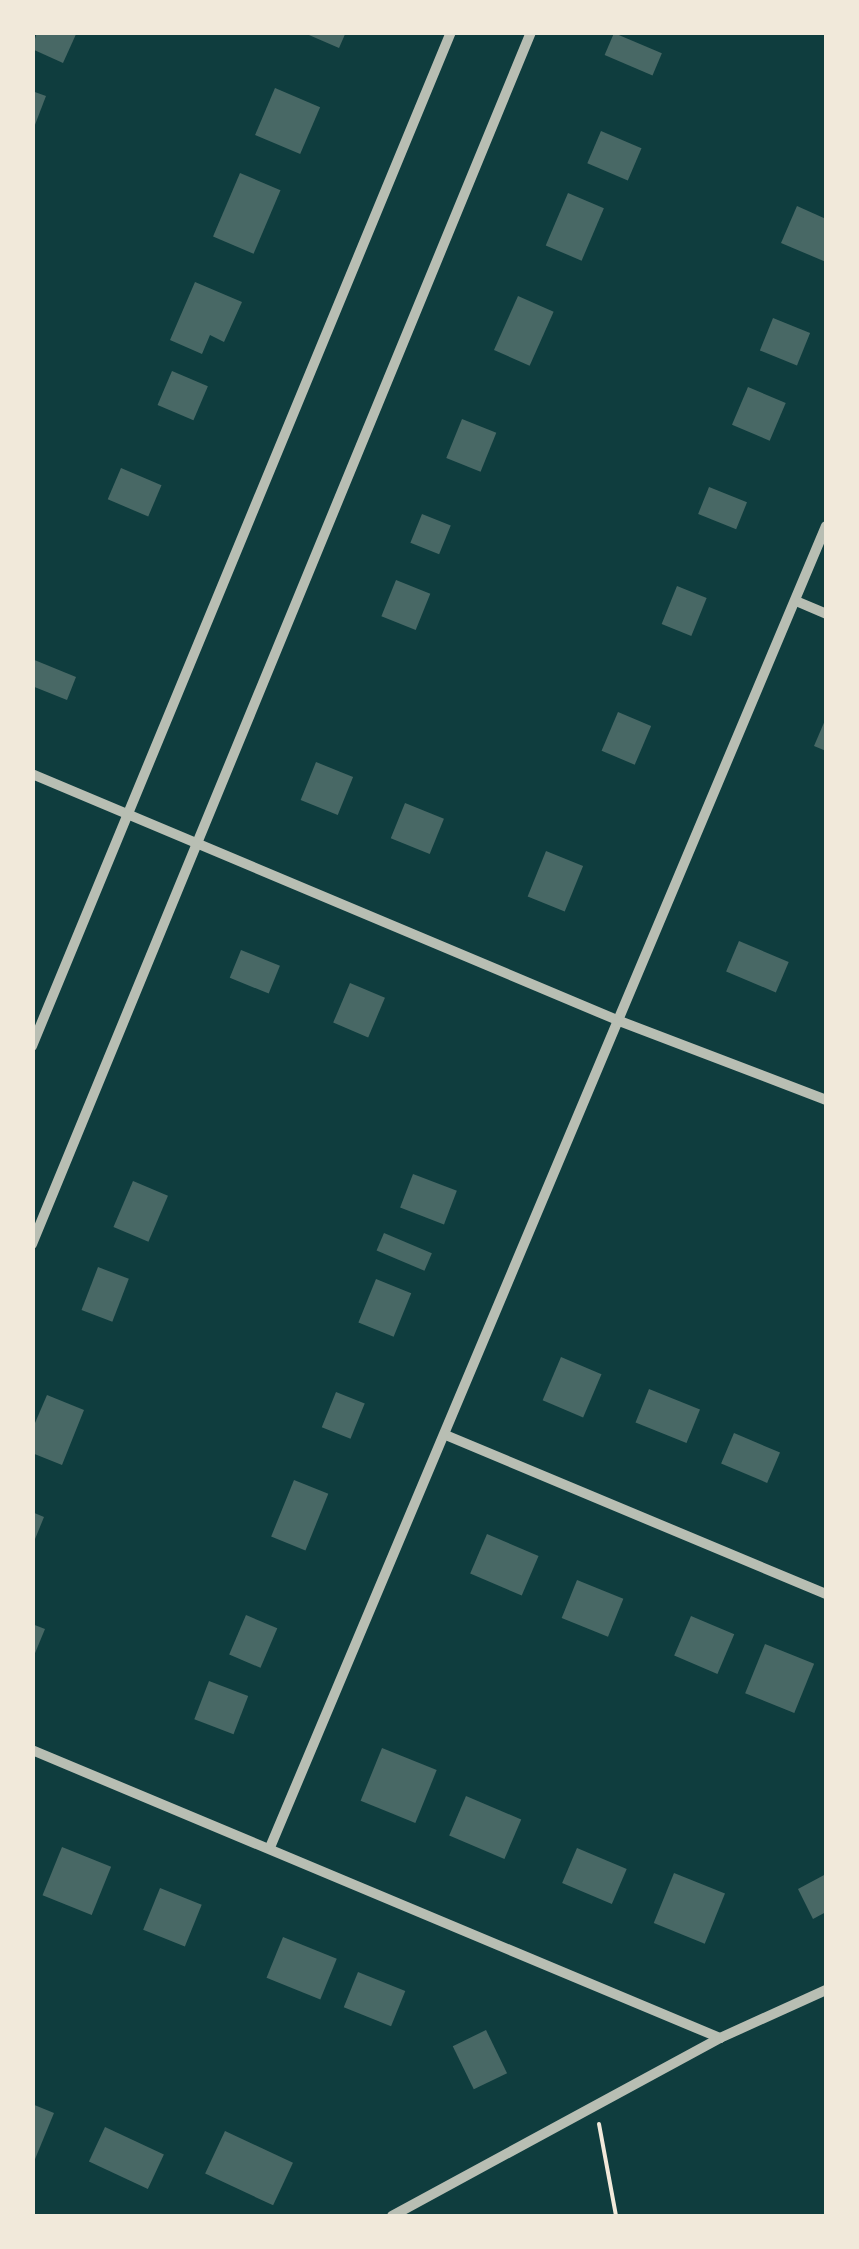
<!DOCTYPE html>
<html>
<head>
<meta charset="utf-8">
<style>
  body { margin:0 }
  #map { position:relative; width:859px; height:2249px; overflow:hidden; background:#0f3d3e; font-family:"IBM Plex Sans",sans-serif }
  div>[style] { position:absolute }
  .building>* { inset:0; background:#486865; transform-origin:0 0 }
  .path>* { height:4px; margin:-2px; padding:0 2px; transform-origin:2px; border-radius:2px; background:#f1e9da }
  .minor>* { height:10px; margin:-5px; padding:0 5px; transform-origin:5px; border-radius:5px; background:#b8beb3 }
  span { translate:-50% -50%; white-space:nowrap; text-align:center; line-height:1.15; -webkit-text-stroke:10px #f1e9da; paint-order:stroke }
  .frame { position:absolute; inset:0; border:35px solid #f1e9da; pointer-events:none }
</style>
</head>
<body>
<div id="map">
  <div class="building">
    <div style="clip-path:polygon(37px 32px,77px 32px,63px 63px,32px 49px)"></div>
    <div style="clip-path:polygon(302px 32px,346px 32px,339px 48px)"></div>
    <div style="left:614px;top:33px;width:52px;height:24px;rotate:23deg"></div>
    <div style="left:275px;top:88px;width:49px;height:51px;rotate:23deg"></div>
    <div style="clip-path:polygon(32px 91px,46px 96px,33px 130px,32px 129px)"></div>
    <div style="left:601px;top:131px;width:44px;height:35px;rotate:23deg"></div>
    <div style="left:240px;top:173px;width:44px;height:69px;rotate:23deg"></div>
    <div style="left:568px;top:193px;width:39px;height:57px;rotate:23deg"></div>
    <div style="clip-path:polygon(797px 206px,826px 219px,826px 262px,781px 243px)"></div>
    <div style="clip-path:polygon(195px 282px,242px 302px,224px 342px,210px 335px,202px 354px,170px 340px)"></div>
    <div style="left:518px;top:296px;width:39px;height:59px;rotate:24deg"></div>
    <div style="left:773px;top:318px;width:40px;height:35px;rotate:22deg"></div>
    <div style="left:172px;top:371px;width:39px;height:37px;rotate:23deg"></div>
    <div style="left:748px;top:387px;width:41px;height:41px;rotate:23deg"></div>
    <div style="left:462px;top:419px;width:37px;height:42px;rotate:22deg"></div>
    <div style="left:121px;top:468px;width:44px;height:34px;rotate:23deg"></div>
    <div style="left:709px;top:487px;width:41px;height:29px;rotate:22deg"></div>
    <div style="left:422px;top:514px;width:31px;height:31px;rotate:22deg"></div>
    <div style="left:396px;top:580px;width:37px;height:39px;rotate:22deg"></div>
    <div style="left:677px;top:586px;width:32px;height:41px;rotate:22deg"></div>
    <div style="clip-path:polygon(32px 659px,76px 677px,67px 700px,32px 686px)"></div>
    <div style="left:618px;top:712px;width:36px;height:42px;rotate:23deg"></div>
    <div style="clip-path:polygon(826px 718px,826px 751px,814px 746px)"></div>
    <div style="left:316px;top:762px;width:40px;height:41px;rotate:22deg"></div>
    <div style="left:405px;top:803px;width:42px;height:38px;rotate:22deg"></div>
    <div style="left:546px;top:851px;width:40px;height:49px;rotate:22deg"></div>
    <div style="left:739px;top:941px;width:54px;height:33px;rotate:23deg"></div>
    <div style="left:241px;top:950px;width:42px;height:30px;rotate:22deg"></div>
    <div style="left:350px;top:983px;width:38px;height:43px;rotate:23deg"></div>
    <div style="left:413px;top:1174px;width:47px;height:36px;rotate:21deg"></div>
    <div style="left:133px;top:1181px;width:38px;height:50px;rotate:23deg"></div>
    <div style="left:384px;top:1233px;width:52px;height:19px;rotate:23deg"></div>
    <div style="left:98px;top:1267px;width:33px;height:46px;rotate:21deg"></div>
    <div style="left:376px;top:1279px;width:38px;height:47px;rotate:22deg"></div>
    <div style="left:561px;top:1357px;width:44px;height:47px;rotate:23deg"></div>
    <div style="left:649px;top:1389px;width:55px;height:36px;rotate:22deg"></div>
    <div style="left:336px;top:1392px;width:31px;height:38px;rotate:22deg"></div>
    <div style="clip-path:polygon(47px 1395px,84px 1410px,62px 1465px,32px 1453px,32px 1430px)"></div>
    <div style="left:734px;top:1433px;width:50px;height:33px;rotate:23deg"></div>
    <div style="left:294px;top:1480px;width:37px;height:61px;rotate:22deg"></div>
    <div style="clip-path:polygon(32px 1512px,44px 1517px,33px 1544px,32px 1544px)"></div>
    <div style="left:487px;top:1534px;width:56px;height:43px;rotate:23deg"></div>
    <div style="left:577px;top:1580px;width:50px;height:41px;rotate:22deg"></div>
    <div style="left:246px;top:1615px;width:34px;height:43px;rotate:23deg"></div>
    <div style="left:691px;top:1616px;width:47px;height:43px;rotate:23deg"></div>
    <div style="clip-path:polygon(32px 1624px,45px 1629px,33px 1658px,32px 1658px)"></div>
    <div style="left:765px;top:1644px;width:53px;height:53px;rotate:22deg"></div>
    <div style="left:209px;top:1681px;width:42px;height:41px;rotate:21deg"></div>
    <div style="left:382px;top:1748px;width:59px;height:57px;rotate:22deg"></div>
    <div style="left:466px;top:1796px;width:60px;height:43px;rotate:23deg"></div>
    <div style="left:62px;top:1847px;width:53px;height:52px;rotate:22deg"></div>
    <div style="left:577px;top:1848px;width:54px;height:38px;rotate:23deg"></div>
    <div style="left:674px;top:1873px;width:55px;height:54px;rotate:22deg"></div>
    <div style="clip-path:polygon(826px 1874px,826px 1912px,813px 1919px,798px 1889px)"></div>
    <div style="left:160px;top:1888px;width:45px;height:45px;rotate:22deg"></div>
    <div style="left:283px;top:1937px;width:58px;height:44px;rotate:22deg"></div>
    <div style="left:358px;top:1972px;width:51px;height:38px;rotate:22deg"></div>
    <div style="left:486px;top:2030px;width:48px;height:37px;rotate:64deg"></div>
    <div style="clip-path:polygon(32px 2104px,54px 2113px,33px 2164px,32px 2164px)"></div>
    <div style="left:105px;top:2127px;width:65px;height:38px;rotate:25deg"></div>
    <div style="left:225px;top:2131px;width:75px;height:47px;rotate:25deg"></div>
  </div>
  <div class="path">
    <div style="left:599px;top:2124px;width:94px;rotate:79.5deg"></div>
  </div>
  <div class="minor">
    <div style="left:796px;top:601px;width:33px;rotate:23deg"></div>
    <div style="left:32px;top:774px;width:640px;rotate:22.8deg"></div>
    <div style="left:622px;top:1022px;width:218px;rotate:20.9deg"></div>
    <div style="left:32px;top:1046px;width:1097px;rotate:-67.55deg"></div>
    <div style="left:32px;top:1244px;width:1311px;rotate:-67.62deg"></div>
    <div style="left:448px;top:1436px;width:410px;rotate:22.7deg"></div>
    <div style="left:32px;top:1750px;width:746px;rotate:22.71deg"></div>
    <div style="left:271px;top:1845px;width:1431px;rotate:-67.18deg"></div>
    <div style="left:392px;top:2216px;width:373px;rotate:-28.5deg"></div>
    <div style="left:720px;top:2038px;width:116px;rotate:-24.4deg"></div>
  </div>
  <div class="frame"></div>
</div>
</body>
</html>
